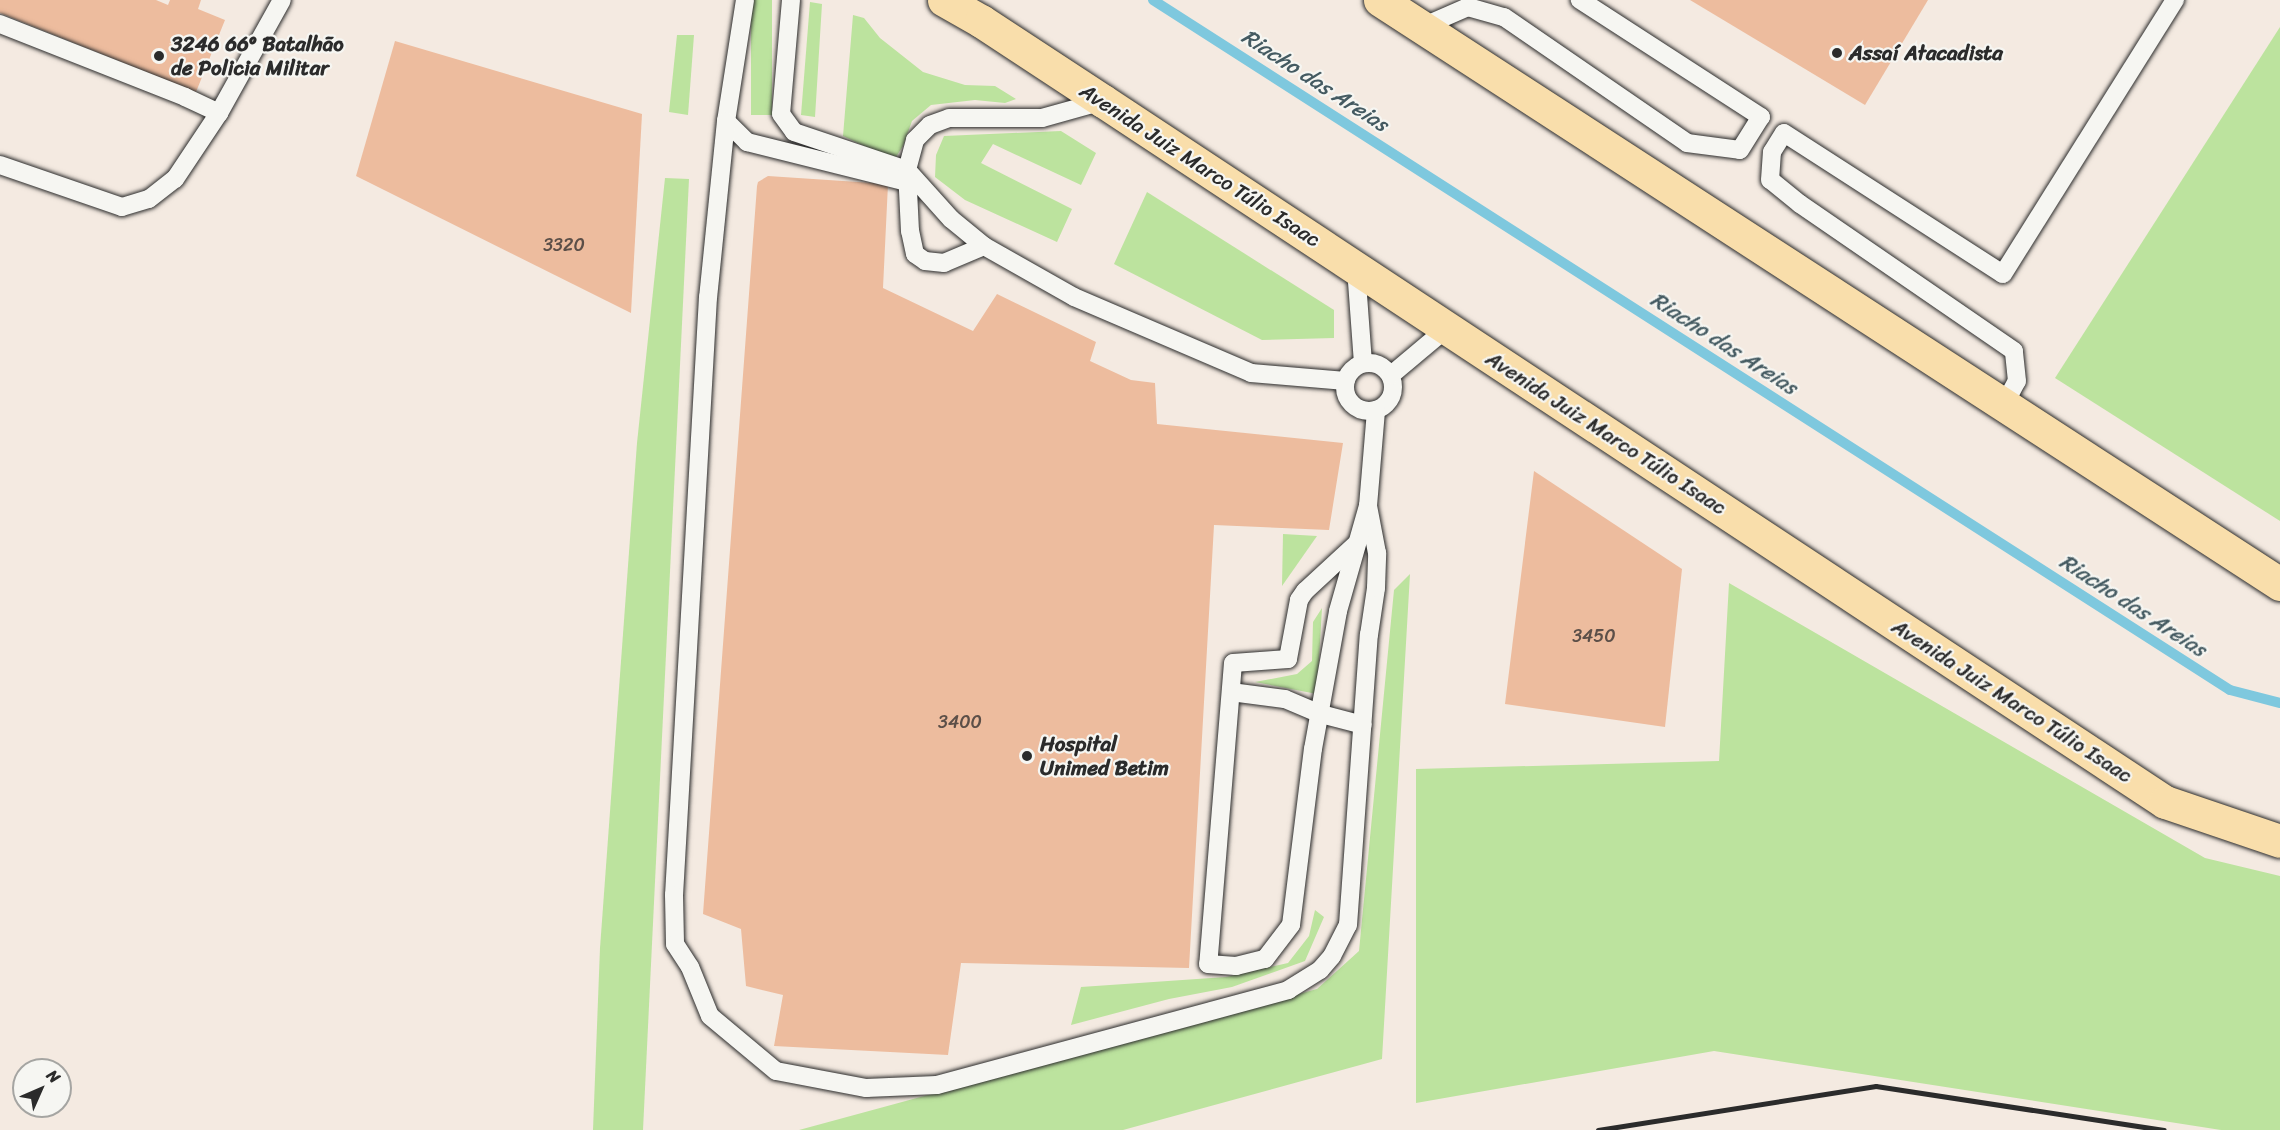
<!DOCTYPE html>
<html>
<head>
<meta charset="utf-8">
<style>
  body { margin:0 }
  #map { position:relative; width:2280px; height:1130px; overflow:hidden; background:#f4eae1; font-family:Sriracha,sans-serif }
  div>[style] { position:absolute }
  .green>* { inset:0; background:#bce39e; transform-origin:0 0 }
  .stream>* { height:10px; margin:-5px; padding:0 5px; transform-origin:5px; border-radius:5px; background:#7ec8de }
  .building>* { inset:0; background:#edbc9e }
  .roads { filter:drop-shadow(0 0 2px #2b2b2b) drop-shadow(0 0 2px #2b2b2b) }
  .lane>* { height:18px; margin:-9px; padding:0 9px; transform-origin:9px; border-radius:9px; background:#f6f6f2 }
  .lane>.ring { margin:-9px; padding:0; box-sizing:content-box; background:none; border:18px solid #f6f6f2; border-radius:50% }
  .primary>* { height:33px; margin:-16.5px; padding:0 16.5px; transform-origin:16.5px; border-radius:16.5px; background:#f9deab }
  .rail>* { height:4.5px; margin:-2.25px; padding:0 2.25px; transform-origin:2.25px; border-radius:2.25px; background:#2b2b2b }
  .dots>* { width:16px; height:16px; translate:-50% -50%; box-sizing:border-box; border:3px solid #f6f6f2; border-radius:50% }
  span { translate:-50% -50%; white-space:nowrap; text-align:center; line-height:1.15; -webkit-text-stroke:4.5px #f6f6f2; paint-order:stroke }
  .number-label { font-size:18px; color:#5c4f48 }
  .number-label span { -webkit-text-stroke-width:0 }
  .poi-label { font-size:21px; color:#2b2b2b; font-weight:700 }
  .left { translate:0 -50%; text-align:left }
  .street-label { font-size:21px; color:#2b2b2b }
  .water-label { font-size:22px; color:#445a61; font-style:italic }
  .north { position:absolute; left:12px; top:1058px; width:60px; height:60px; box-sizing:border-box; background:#f6f6f2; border:2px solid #a5a5a2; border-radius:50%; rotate:45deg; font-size:16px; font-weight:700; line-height:24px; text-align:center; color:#2b2b2b }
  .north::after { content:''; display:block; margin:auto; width:21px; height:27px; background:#2b2b2b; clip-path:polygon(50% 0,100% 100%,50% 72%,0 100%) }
</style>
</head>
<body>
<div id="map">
  <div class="green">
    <div style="left:751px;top:0;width:21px;height:115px"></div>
    <div style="clip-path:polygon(810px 2px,822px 4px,815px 117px,801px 115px)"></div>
    <div style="clip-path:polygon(853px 15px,864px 18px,880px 38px,923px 72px,965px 85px,995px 86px,1016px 99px,1005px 103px,975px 100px,931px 105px,912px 121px,903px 146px,894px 160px,843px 136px)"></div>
    <div style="clip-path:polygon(2280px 27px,2280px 521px,2055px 378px)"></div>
    <div style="clip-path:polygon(677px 35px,694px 35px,688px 115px,669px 112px)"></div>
    <div style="clip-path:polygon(1061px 131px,1096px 153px,1081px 185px,993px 144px,981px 163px,1072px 209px,1057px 242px,965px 200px,935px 177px,936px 155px,944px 136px)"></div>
    <div style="clip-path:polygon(665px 178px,689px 179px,643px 1130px,593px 1130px,600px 948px,637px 443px)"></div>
    <div style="clip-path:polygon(1147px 192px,1334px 310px,1334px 338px,1262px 340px,1114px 264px)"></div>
    <div style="clip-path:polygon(1283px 534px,1317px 536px,1282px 586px)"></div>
    <div style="clip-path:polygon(1410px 574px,1382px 1059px,1123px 1130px,799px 1130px,1317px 989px,1359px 951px,1394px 590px)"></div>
    <div style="clip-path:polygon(1729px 583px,2205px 858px,2280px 876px,2280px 1130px,2221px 1130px,1714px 1051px,1416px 1103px,1416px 769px,1719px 761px)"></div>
    <div style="clip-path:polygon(1322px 608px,1317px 694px,1255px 682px,1297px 674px,1312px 661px,1313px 622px)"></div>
    <div style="clip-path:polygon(1315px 910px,1324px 917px,1305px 961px,1232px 987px,1169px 999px,1071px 1025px,1081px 987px,1226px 977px,1288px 963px,1309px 936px)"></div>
  </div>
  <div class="stream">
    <div style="left:1153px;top:0;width:1279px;rotate:32.65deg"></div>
    <div style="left:2230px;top:690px;width:52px;rotate:14.6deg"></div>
  </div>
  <div class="building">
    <div style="clip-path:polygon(0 0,156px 0,168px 5px,170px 0,201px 0,198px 9px,225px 20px,196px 92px,0 13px)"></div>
    <div style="clip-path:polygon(1690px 0,1928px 0,1865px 105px)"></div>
    <div style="clip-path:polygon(395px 41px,642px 114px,631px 313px,356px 176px)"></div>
    <div style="clip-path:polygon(768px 176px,888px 184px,883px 288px,973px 331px,997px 294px,1096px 342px,1090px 361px,1131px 380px,1155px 383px,1157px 424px,1343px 443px,1329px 530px,1214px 525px,1189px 968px,961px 963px,948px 1055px,774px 1046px,783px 995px,746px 986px,741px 929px,703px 914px,757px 186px,758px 182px)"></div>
    <div style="clip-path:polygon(1534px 471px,1682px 569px,1665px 727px,1505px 704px)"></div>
  </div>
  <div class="roads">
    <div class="lane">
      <div style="left:745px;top:0;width:122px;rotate:98.9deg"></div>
      <div style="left:726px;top:121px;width:30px;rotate:45deg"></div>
      <div style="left:747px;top:142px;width:165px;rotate:14deg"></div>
      <div style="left:791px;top:0;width:114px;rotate:95deg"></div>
      <div style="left:781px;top:114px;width:22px;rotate:54deg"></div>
      <div style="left:794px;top:132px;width:119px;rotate:18.6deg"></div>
      <div style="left:907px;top:170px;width:66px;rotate:48.1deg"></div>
      <div style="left:951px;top:219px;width:43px;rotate:39.3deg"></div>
      <div style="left:984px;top:246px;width:103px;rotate:29.5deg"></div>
      <div style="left:1074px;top:297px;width:193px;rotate:23.2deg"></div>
      <div style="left:1251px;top:373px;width:95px;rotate:4.8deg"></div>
      <div style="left:0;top:24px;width:199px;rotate:21.5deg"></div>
      <div style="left:185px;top:97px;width:38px;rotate:25deg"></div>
      <div style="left:219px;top:113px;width:129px;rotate:-60.9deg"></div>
      <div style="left:1422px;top:27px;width:50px;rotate:-23.5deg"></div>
      <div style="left:1468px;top:7px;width:37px;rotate:16deg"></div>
      <div style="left:1504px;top:17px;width:222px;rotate:34.5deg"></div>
      <div style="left:1687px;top:143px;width:53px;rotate:7.5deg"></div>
      <div style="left:1740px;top:150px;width:39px;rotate:-58deg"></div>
      <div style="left:1761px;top:117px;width:216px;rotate:-147.1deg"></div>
      <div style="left:726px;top:121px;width:177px;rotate:95.8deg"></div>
      <div style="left:708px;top:297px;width:599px;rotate:93.25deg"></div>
      <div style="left:674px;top:895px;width:49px;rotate:88.8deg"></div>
      <div style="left:675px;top:944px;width:27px;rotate:57deg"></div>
      <div style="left:690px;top:967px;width:53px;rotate:67.8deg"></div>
      <div style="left:710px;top:1016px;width:86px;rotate:39.8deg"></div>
      <div style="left:776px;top:1071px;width:92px;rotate:10.7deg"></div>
      <div style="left:866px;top:1088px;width:71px;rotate:-2.4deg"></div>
      <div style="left:937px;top:1085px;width:364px;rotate:-15.1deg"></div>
      <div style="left:1288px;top:990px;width:38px;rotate:-32deg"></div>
      <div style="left:1320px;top:970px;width:18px;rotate:-49deg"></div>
      <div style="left:1332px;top:956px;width:35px;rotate:-63deg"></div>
      <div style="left:1348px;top:925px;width:291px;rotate:-85.9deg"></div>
      <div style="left:1369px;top:635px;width:48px;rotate:-81.5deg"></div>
      <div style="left:1376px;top:588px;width:35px;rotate:-88deg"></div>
      <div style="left:1377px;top:553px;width:48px;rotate:-100.8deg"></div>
      <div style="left:0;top:165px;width:129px;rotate:19deg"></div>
      <div style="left:122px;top:207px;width:28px;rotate:-17deg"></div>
      <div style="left:149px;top:199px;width:33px;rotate:-38deg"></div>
      <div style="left:175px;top:179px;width:79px;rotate:-56.3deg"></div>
      <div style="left:984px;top:246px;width:43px;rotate:157deg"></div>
      <div style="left:944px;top:263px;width:19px;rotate:-174deg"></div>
      <div style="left:925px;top:261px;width:12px;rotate:-145deg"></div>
      <div style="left:915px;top:254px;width:24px;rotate:-102deg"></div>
      <div style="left:910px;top:231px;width:61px;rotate:-92.8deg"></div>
      <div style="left:907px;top:170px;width:31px;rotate:-75deg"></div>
      <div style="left:915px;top:140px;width:21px;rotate:-45deg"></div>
      <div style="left:930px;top:125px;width:20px;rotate:-20deg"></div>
      <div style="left:949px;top:118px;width:93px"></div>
      <div style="left:1042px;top:118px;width:63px;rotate:-15.6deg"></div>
      <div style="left:1356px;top:268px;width:95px;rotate:85.8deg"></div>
      <div class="ring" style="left:1345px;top:363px;width:30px;height:30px"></div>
      <div style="left:1391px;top:375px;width:73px;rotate:-40deg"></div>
      <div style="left:2004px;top:405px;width:27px;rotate:-62deg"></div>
      <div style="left:2017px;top:381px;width:30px;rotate:-96deg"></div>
      <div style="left:2014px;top:351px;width:260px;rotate:-145.5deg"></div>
      <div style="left:1800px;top:204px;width:38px;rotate:-141deg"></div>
      <div style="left:1770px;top:180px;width:28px;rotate:-86deg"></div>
      <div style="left:1772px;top:152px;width:22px;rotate:-58deg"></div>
      <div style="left:1784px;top:133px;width:260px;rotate:32.8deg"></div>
      <div style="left:2003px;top:274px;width:324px;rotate:-57.9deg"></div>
      <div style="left:1356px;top:544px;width:69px;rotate:137.3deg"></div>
      <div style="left:1305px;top:591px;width:11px;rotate:124deg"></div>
      <div style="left:1299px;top:600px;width:60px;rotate:100.6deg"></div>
      <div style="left:1288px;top:659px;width:55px;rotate:175.8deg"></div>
      <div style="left:1233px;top:663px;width:302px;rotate:94.7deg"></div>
      <div style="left:1208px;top:964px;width:28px;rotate:4deg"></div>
      <div style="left:1236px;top:966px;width:30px;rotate:-14deg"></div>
      <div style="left:1265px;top:959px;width:43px;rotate:-52.6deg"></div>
      <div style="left:1291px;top:925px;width:177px;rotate:-82.9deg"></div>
      <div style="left:1313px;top:749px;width:140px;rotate:-79.7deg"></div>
      <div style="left:1338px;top:611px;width:109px;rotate:-74.1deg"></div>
      <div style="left:1368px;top:506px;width:96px;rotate:-85.2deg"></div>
      <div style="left:1231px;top:692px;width:54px;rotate:7.4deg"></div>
      <div style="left:1285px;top:699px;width:39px;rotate:23deg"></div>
      <div style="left:1321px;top:714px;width:43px;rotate:14.7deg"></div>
    </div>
    <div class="primary">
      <div style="left:944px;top:0;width:43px;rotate:29.6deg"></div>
      <div style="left:981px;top:21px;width:146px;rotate:33.3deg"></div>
      <div style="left:1103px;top:101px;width:1272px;rotate:33.43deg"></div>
      <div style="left:2165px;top:802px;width:121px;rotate:18.7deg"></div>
      <div style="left:1380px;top:0;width:1073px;rotate:32.98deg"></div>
    </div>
  </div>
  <div class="rail">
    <div style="left:1598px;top:1130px;width:281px;rotate:-9deg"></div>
    <div style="left:1876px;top:1086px;width:291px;rotate:8.7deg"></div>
  </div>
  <div class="dots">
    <div style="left:1837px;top:53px;background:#2b2b2b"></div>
    <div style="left:159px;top:56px;background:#2b2b2b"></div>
    <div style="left:1027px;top:756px;background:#2b2b2b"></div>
  </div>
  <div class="number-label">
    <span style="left:564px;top:245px">3320</span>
    <span style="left:1594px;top:636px">3450</span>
    <span style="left:960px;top:722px">3400</span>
  </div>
  <div class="poi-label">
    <span class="left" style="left:171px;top:56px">3246 66º Batalhão<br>de Policia Militar</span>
    <span class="left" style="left:1849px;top:53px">Assaí Atacadista</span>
    <span class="left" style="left:1040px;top:756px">Hospital<br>Unimed Betim</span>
  </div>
  <div class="street-label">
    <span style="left:1200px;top:165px;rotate:33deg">Avenida Juiz Marco Túlio Isaac</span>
    <span style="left:1606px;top:433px;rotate:33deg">Avenida Juiz Marco Túlio Isaac</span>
    <span style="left:2012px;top:701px;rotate:33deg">Avenida Juiz Marco Túlio Isaac</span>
  </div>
  <div class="water-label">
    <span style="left:1315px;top:80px;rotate:33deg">Riacho das Areias</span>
    <span style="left:1724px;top:343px;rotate:33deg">Riacho das Areias</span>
    <span style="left:2133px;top:605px;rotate:33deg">Riacho das Areias</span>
  </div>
  <div class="north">N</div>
</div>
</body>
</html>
